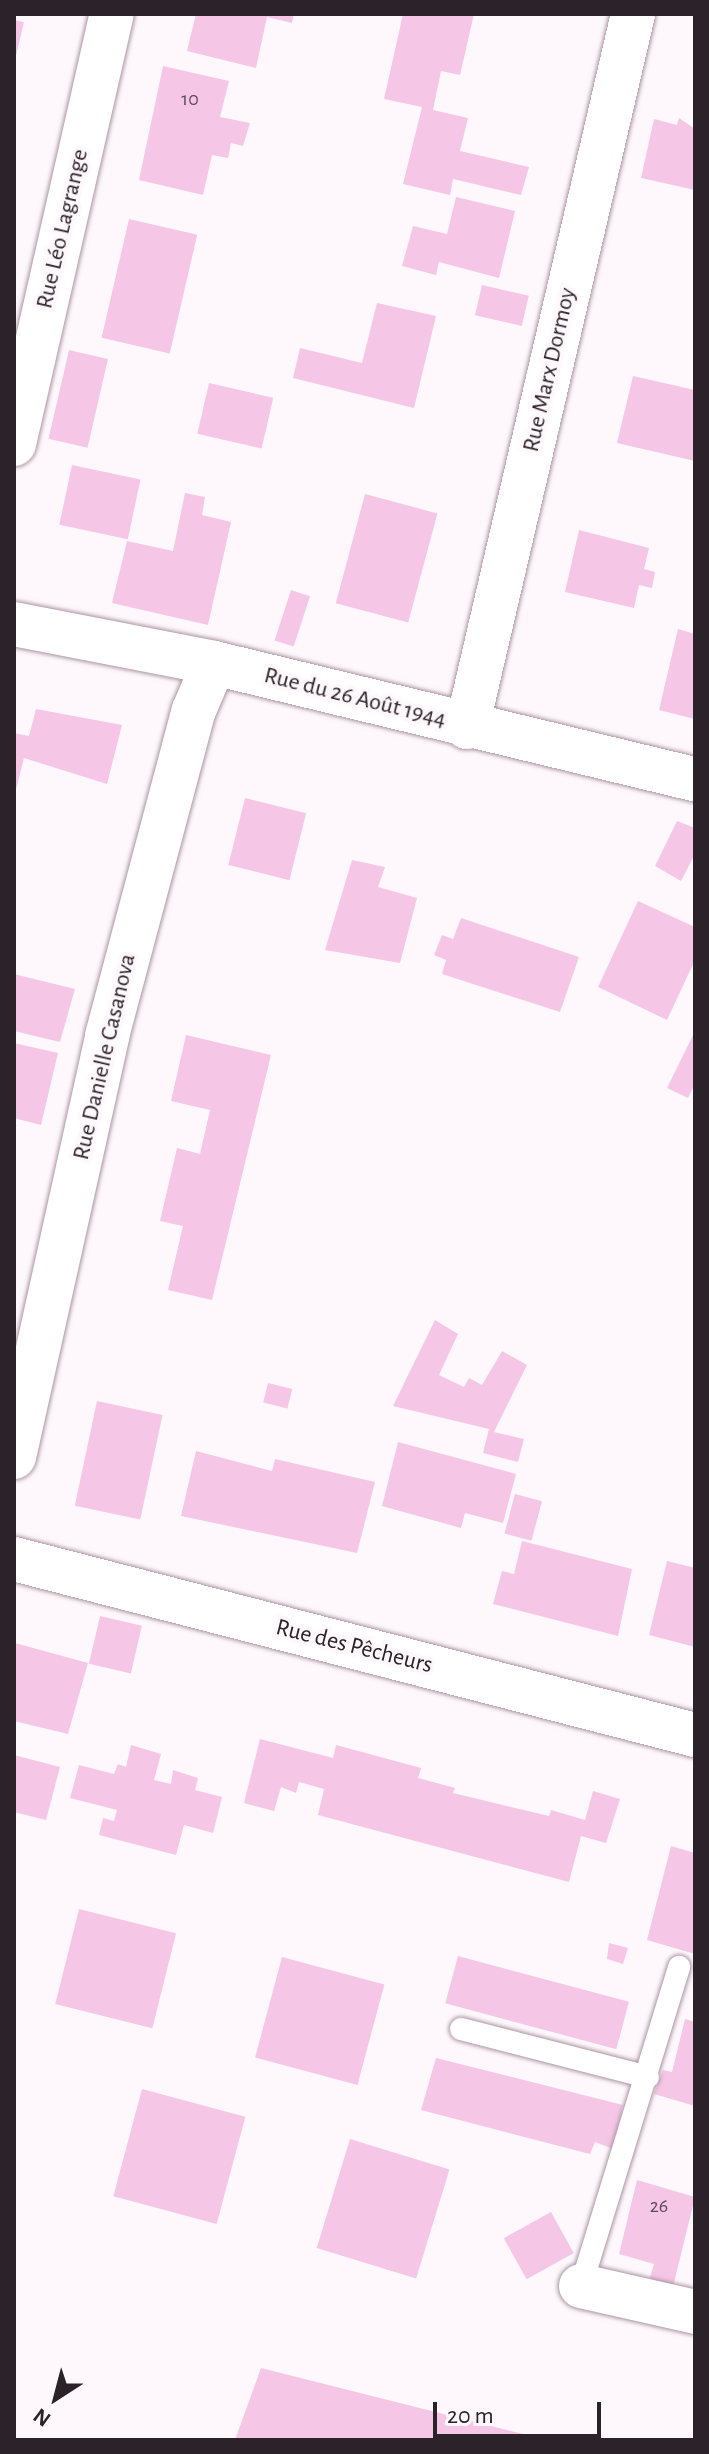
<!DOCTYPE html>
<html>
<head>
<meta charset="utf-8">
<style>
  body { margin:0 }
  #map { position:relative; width:709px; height:2454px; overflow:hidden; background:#fef8fc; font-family:"Alegreya Sans",sans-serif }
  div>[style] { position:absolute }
  .building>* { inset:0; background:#f6c6e6; transform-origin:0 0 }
  .roads { filter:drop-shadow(0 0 2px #ac94a3) drop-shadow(0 0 2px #ac94a3) }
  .lane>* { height:22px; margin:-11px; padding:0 11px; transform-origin:11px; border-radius:11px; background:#fff }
  .street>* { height:44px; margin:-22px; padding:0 22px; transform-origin:22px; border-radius:22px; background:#fff }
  span { translate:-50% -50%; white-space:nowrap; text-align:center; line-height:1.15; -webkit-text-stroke:8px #fef8fc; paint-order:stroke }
  .number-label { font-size:20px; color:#5e4b58 }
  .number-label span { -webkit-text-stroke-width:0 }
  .street-label { font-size:24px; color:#2c2229 }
  .frame { position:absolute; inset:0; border:16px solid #2c2229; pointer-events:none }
  .north { position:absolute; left:16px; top:2358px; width:80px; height:80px; -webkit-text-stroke:6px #fef8fc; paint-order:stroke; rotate:216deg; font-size:22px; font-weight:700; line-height:32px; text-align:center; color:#2c2229 }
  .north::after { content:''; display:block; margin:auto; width:28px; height:36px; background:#2c2229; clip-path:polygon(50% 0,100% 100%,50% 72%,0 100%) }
  .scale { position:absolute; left:433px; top:2402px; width:168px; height:36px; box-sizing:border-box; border:4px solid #2c2229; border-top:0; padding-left:10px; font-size:24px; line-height:28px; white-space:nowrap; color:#2c2229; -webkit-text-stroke:6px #fef8fc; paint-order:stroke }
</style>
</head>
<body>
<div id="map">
  <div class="building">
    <div style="clip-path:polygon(196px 14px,294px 14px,292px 23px,267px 17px,256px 68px,187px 51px)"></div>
    <div style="clip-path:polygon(403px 14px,474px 14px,460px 75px,441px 71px,433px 110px,468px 118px,460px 151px,529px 167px,521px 195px,453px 179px,450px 195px,403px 184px,422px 107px,384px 99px)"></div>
    <div style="clip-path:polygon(14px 20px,24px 22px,15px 60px,14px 60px)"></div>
    <div style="clip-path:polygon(163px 66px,229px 81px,220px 117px,250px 123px,243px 146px,231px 143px,228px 158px,212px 155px,203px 195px,139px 180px)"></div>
    <div style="clip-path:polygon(679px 118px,695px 129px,695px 190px,641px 178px,654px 119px,677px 125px)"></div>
    <div style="clip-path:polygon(456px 197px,515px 211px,499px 278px,439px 262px,436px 275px,402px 266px,413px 226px,447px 234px)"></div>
    <div style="left:129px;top:219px;width:70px;height:122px;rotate:13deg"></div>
    <div style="left:482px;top:285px;width:48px;height:31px;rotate:13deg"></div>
    <div style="clip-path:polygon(377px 303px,436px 316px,414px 408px,293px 378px,300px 348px,362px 363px)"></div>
    <div style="left:69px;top:350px;width:40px;height:91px;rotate:13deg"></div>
    <div style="clip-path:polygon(633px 376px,695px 390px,695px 461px,617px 443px)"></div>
    <div style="left:209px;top:383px;width:66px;height:52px;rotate:13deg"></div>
    <div style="left:72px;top:465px;width:70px;height:61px;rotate:12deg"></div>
    <div style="clip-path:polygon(185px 493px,205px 497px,202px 515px,231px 522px,208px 625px,112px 603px,127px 541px,173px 551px)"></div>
    <div style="left:365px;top:494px;width:75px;height:113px;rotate:15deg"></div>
    <div style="clip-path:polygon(579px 530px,649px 548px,644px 569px,655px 572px,652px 588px,639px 585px,634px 608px,565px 592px)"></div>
    <div style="left:291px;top:590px;width:20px;height:53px;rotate:18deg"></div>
    <div style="clip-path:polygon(678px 629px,695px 634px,695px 719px,659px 710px)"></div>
    <div style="clip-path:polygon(36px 709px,122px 725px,107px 784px,24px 758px,14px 797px,14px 733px,29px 736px)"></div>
    <div style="left:245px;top:798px;width:63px;height:69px;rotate:14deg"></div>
    <div style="clip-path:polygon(677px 821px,695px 828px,695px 854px,681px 881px,655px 866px)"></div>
    <div style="clip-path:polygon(352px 860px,385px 867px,378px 887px,417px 898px,400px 963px,325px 950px)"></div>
    <div style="clip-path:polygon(638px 901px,695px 927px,695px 960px,667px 1020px,598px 987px)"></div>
    <div style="clip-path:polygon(461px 918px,579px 957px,560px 1012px,442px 974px,446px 960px,434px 955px,442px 935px,453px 939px)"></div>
    <div style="clip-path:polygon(14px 974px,75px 989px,60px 1042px,14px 1031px)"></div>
    <div style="clip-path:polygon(695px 1031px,695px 1084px,688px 1098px,667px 1088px)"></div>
    <div style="clip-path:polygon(186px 1035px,271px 1055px,212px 1300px,168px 1290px,183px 1226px,160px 1221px,177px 1148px,200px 1154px,210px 1110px,171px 1101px)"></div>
    <div style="clip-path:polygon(14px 1043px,58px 1053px,41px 1125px,14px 1118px)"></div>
    <div style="clip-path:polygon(435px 1320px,458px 1334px,439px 1375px,464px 1387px,469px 1378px,482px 1385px,502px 1351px,527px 1365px,494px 1432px,524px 1439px,518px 1462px,483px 1453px,489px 1429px,393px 1406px)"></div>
    <div style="left:268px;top:1383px;width:25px;height:20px;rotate:14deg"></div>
    <div style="left:97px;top:1401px;width:67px;height:107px;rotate:12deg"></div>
    <div style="clip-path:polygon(398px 1442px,516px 1474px,503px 1523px,465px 1513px,461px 1528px,382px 1506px)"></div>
    <div style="clip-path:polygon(196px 1451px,272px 1471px,275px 1459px,375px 1482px,357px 1553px,181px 1516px)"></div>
    <div style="left:515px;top:1494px;width:28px;height:41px;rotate:15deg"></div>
    <div style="clip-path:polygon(522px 1541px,632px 1569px,618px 1636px,493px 1604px,502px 1571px,514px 1574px)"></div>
    <div style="clip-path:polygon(667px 1561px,695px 1568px,695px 1647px,649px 1635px)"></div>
    <div style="left:100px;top:1616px;width:43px;height:49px;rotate:13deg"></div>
    <div style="clip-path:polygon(15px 1643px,88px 1663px,68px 1734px,14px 1721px)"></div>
    <div style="clip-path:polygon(260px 1739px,333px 1758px,336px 1745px,421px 1768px,418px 1778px,455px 1788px,453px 1793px,549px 1816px,551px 1810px,585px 1820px,593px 1791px,620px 1799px,606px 1843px,581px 1836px,569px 1882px,318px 1815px,324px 1789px,299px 1782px,296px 1793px,281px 1787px,274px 1811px,244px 1803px)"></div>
    <div style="clip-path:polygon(131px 1745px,161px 1754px,154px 1780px,171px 1784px,173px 1770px,198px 1778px,195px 1790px,222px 1797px,213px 1833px,184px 1825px,176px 1855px,99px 1835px,103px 1818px,114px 1821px,117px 1810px,70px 1798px,79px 1765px,114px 1774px,118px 1764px,126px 1767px)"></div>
    <div style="clip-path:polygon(14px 1755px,60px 1767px,46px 1820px,14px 1812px)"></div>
    <div style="clip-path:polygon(671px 1846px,695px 1853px,695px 1954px,647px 1940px)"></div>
    <div style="left:79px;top:1909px;width:100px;height:98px;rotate:14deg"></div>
    <div style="clip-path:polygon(609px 1943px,628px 1948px,623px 1964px,607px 1959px)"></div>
    <div style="left:458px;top:1956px;width:177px;height:49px;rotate:15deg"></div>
    <div style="left:282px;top:1957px;width:106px;height:104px;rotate:15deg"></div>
    <div style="clip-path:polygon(685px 2019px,695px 2022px,695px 2106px,654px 2094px,663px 2070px,672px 2072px)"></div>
    <div style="clip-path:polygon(436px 2058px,623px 2105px,613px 2149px,595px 2142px,590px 2154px,421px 2110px)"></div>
    <div style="left:142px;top:2089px;width:107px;height:111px;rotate:15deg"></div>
    <div style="left:350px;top:2139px;width:104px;height:114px;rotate:17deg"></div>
    <div style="clip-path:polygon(637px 2180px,695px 2197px,673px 2287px,649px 2281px,654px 2264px,619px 2254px)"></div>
    <div style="left:551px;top:2212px;width:47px;height:54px;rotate:61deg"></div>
    <div style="clip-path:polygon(261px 2368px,543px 2439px,543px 2440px,235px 2440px)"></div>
  </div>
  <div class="roads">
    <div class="lane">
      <div style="left:461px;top:2029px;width:193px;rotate:14.4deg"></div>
      <div style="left:581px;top:2286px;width:334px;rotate:-72.9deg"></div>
    </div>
    <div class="street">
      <div style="left:14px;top:444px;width:441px;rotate:-77.2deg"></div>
      <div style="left:14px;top:624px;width:204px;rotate:11deg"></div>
      <div style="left:214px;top:663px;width:495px;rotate:13.6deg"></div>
      <div style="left:467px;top:727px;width:732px;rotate:-76.89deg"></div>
      <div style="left:14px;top:1457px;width:431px;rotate:-77.5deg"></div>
      <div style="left:107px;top:1036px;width:337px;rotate:-75.1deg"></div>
      <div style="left:194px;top:710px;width:51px;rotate:-66.9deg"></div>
      <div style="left:14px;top:1559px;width:703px;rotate:14.49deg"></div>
      <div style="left:581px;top:2286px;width:117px;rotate:12.8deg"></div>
    </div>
  </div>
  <div class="number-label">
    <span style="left:190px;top:99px">10</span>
    <span style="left:659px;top:2206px">26</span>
  </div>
  <div class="street-label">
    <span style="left:63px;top:229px;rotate:-77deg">Rue Léo Lagrange</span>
    <span style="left:550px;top:370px;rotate:-77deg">Rue Marx Dormoy</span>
    <span style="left:355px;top:698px;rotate:14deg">Rue du 26 Août 1944</span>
    <span style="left:105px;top:1057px;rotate:-77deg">Rue Danielle Casanova</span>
    <span style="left:354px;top:1647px;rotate:14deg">Rue des Pêcheurs</span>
  </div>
  <div class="frame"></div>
  <div class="north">N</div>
  <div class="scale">20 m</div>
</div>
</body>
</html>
